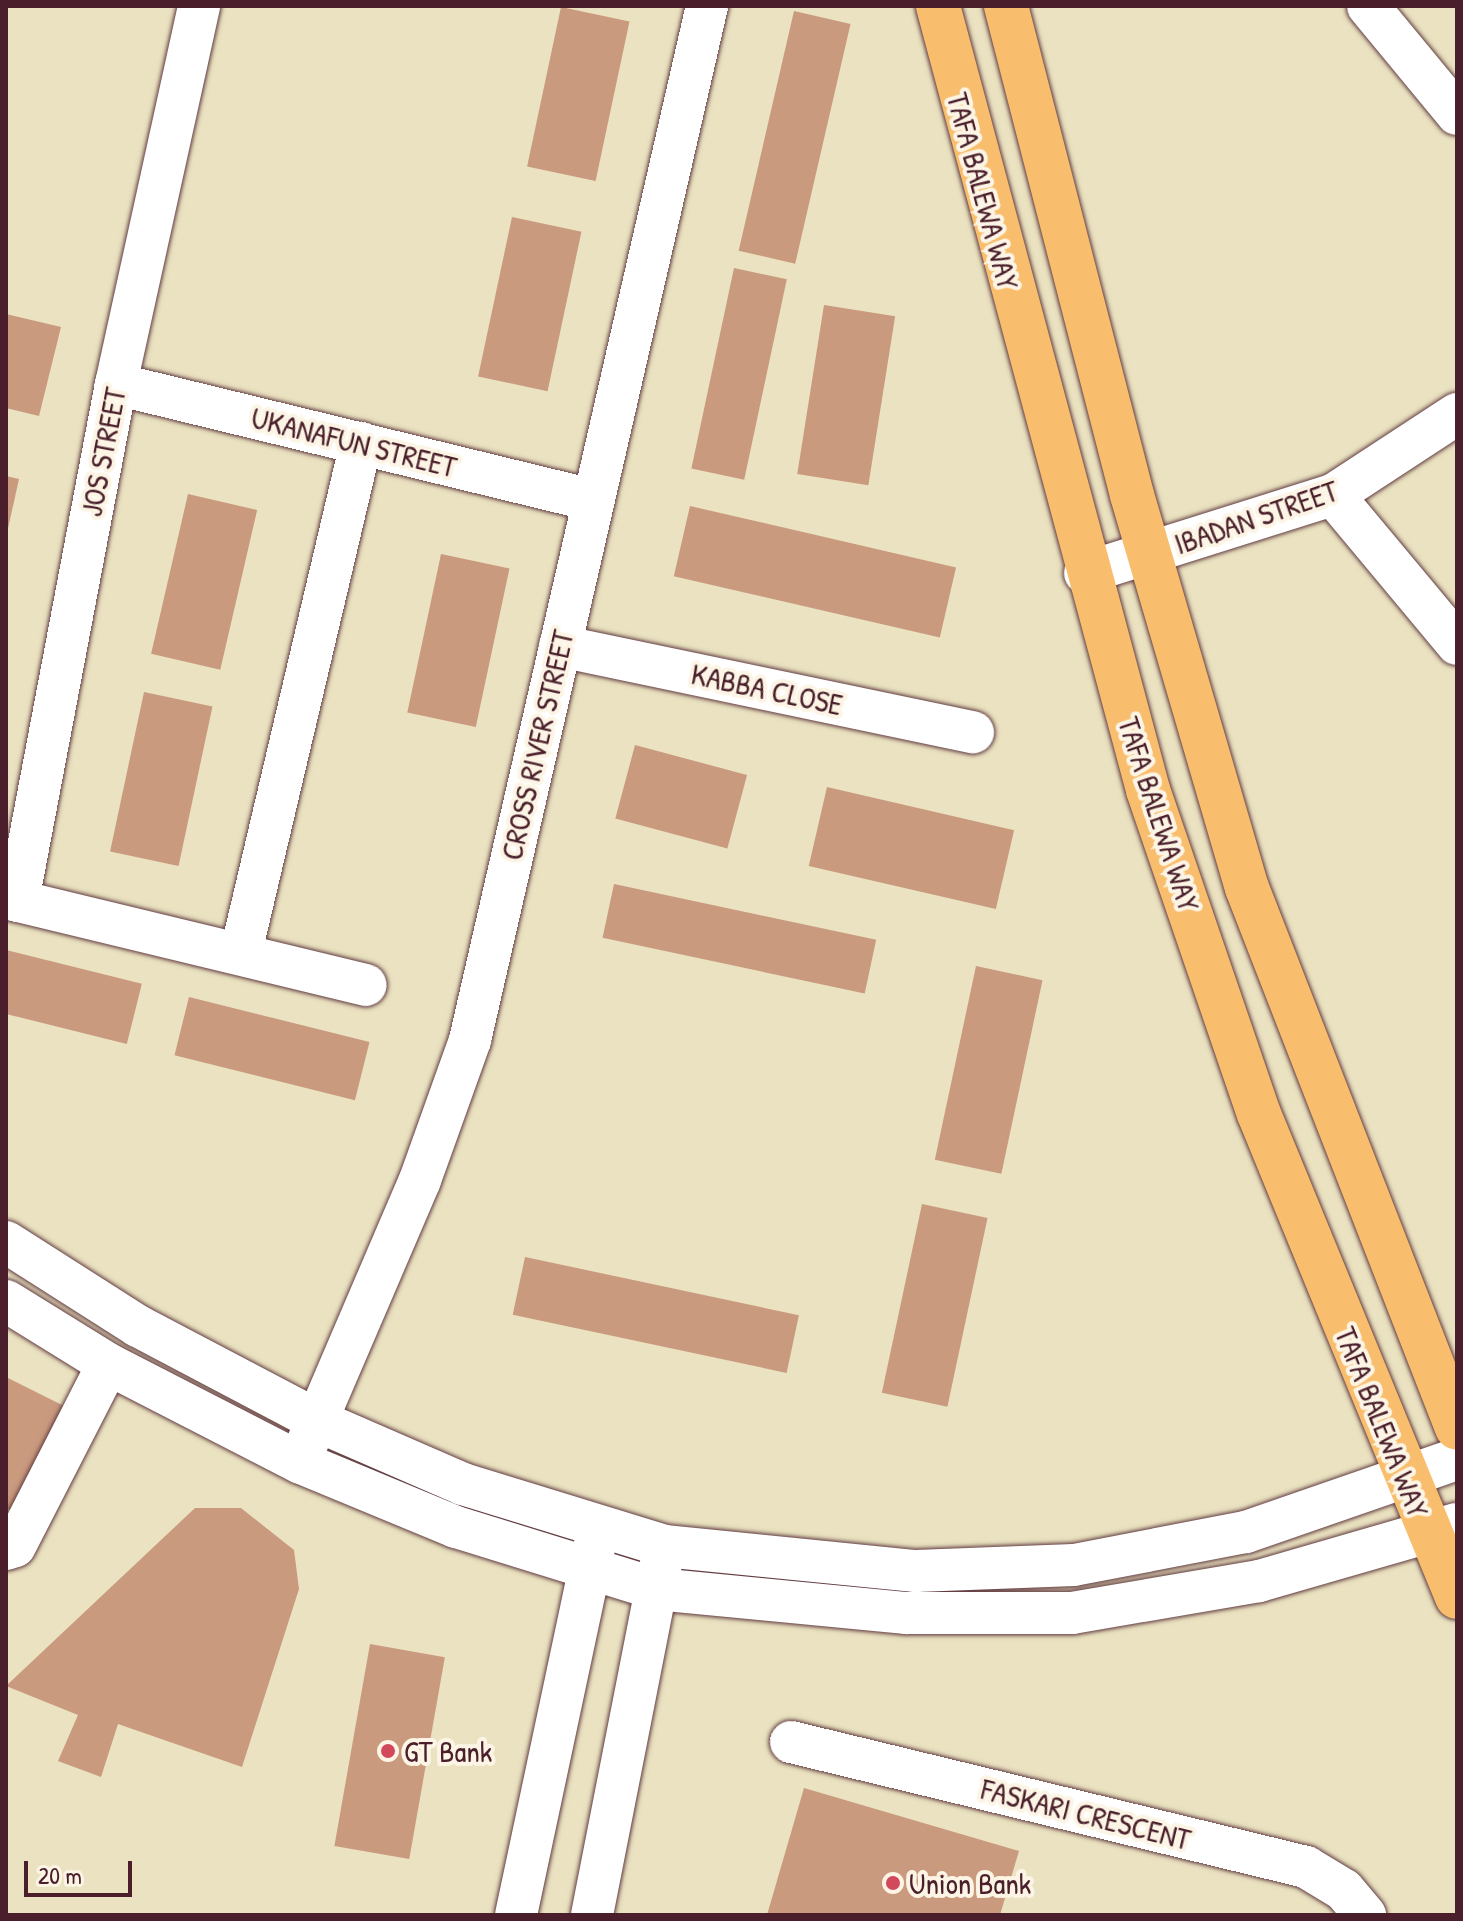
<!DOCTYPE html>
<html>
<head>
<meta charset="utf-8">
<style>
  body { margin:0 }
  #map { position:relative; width:1463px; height:1921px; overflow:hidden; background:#eae2c0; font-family:"Patrick Hand",sans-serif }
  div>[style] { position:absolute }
  .building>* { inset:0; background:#c99a7e; transform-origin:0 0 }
  .roads { filter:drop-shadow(0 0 2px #623c41) drop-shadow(0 0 2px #623c41) }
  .minor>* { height:42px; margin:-21px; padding:0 21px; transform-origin:21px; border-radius:21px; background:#fff }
  .major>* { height:44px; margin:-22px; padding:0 22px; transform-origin:22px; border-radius:22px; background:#f9be6d }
  .dots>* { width:22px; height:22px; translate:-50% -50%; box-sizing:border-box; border:4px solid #fcf5e5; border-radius:50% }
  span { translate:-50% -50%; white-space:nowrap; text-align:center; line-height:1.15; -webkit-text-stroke:8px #fcf5e5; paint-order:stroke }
  .street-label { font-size:30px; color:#4a1f2b }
  .poi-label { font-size:30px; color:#4a1f2b }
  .left { translate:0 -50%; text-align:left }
  .frame { position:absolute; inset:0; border:8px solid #4a1f2b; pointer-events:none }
  .scale { position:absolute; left:24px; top:1861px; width:108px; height:36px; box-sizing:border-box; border:4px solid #4a1f2b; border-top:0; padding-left:10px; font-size:24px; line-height:28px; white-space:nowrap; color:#4a1f2b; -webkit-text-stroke:6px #fcf5e5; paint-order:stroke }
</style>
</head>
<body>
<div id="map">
  <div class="building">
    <div style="left:561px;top:7px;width:70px;height:163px;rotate:12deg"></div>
    <div style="left:794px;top:11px;width:58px;height:246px;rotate:13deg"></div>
    <div style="left:512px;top:217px;width:71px;height:163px;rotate:12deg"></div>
    <div style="left:734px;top:268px;width:54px;height:205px;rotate:12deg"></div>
    <div style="left:824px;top:305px;width:72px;height:171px;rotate:9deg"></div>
    <div style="clip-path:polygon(6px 314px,61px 327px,39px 416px,6px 408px)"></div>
    <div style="clip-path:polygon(6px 476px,19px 479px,7px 533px,6px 533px)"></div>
    <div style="left:188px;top:494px;width:71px;height:164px;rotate:13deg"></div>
    <div style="left:690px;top:506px;width:273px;height:72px;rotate:13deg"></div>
    <div style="left:441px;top:554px;width:70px;height:162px;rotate:12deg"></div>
    <div style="left:144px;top:692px;width:70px;height:163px;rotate:12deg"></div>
    <div style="left:635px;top:745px;width:116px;height:76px;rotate:15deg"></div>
    <div style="left:827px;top:787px;width:192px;height:81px;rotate:13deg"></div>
    <div style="left:614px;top:884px;width:268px;height:55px;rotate:12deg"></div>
    <div style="left:6px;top:950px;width:140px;height:62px;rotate:14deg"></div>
    <div style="left:976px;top:966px;width:68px;height:198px;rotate:12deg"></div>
    <div style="left:189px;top:997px;width:186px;height:60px;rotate:14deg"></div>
    <div style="left:922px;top:1204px;width:67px;height:193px;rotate:12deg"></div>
    <div style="left:525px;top:1257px;width:280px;height:59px;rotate:12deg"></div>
    <div style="clip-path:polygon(6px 1377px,66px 1407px,15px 1512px,6px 1508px)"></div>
    <div style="clip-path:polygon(195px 1508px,241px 1508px,294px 1550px,299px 1589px,242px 1767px,118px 1724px,101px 1777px,58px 1761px,78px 1715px,6px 1686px)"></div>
    <div style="left:370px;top:1644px;width:76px;height:205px;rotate:10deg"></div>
    <div style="clip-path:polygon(804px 1788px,1019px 1851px,1000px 1915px,767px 1915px)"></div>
  </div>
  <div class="roads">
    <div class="minor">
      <div style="left:1368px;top:6px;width:140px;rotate:50.5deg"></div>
      <div style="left:116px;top:384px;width:490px;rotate:13.7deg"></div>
      <div style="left:1333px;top:495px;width:194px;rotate:50.2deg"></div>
      <div style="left:1085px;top:573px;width:260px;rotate:-17.5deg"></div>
      <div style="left:1333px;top:495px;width:148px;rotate:-33.2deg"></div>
      <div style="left:560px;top:646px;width:422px;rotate:11.8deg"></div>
      <div style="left:6px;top:898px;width:370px;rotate:13.6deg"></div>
      <div style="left:18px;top:901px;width:526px;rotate:-79.27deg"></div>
      <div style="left:116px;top:384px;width:387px;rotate:-77.6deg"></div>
      <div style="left:241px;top:952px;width:523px;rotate:-76.73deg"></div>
      <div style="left:6px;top:1242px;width:156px;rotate:32.5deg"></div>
      <div style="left:138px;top:1326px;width:204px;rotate:27.8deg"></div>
      <div style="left:318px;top:1421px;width:158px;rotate:23.5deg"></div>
      <div style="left:463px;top:1484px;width:210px;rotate:17.1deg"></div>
      <div style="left:664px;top:1546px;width:253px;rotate:5.7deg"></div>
      <div style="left:916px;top:1571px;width:158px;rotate:-2.2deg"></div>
      <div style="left:1074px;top:1565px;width:175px;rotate:-10.9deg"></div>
      <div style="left:1246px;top:1532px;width:223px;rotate:-19.1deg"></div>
      <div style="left:6px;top:1301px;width:120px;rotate:31.7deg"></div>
      <div style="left:108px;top:1364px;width:215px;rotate:27.2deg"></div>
      <div style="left:299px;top:1462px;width:170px;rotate:22.5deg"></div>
      <div style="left:456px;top:1527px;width:209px;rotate:17.2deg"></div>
      <div style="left:656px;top:1589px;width:252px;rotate:5.5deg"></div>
      <div style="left:907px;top:1613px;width:165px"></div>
      <div style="left:1072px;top:1613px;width:190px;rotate:-9.7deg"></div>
      <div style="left:1259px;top:1581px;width:206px;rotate:-16.1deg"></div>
      <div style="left:306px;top:1446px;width:289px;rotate:-66.8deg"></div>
      <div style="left:420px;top:1180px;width:149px;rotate:-70.3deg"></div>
      <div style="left:470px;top:1040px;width:1061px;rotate:-77.09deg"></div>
      <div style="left:6px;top:1549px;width:9px;rotate:-18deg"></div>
      <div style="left:15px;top:1546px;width:204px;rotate:-62.9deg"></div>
      <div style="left:791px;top:1742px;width:530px;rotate:13.64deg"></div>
      <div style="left:1306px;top:1867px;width:44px;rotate:31.2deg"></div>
      <div style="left:1344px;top:1890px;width:33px;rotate:50deg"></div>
      <div style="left:516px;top:1915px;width:376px;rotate:-78deg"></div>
      <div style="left:592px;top:1915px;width:359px;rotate:-78.9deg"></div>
    </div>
    <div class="major">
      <div style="left:938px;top:6px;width:812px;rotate:75deg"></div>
      <div style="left:1148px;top:790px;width:342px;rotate:71.1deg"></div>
      <div style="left:1259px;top:1114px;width:522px;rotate:67.71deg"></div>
      <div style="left:1006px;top:6px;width:505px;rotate:75.55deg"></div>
      <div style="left:1132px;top:495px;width:409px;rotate:73.7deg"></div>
      <div style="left:1247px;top:888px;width:579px;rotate:68.75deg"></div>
    </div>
  </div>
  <div class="dots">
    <div style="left:388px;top:1751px;background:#d1495b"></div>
    <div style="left:893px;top:1883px;background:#d1495b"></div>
  </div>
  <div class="street-label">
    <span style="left:983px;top:191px;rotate:75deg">TAFA BALEWA WAY</span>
    <span style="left:354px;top:442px;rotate:14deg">UKANAFUN STREET</span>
    <span style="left:103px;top:452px;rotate:-79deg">JOS STREET</span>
    <span style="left:1256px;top:517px;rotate:-19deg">IBADAN STREET</span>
    <span style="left:767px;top:689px;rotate:12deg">KABBA CLOSE</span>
    <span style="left:537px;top:745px;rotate:-77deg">CROSS RIVER STREET</span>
    <span style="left:1159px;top:814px;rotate:72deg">TAFA BALEWA WAY</span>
    <span style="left:1382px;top:1422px;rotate:68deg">TAFA BALEWA WAY</span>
    <span style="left:1086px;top:1814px;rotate:14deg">FASKARI CRESCENT</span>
  </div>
  <div class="poi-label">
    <span class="left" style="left:404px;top:1751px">GT Bank</span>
    <span class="left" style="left:909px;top:1883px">Union Bank</span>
  </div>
  <div class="frame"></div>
  <div class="scale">20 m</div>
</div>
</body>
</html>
